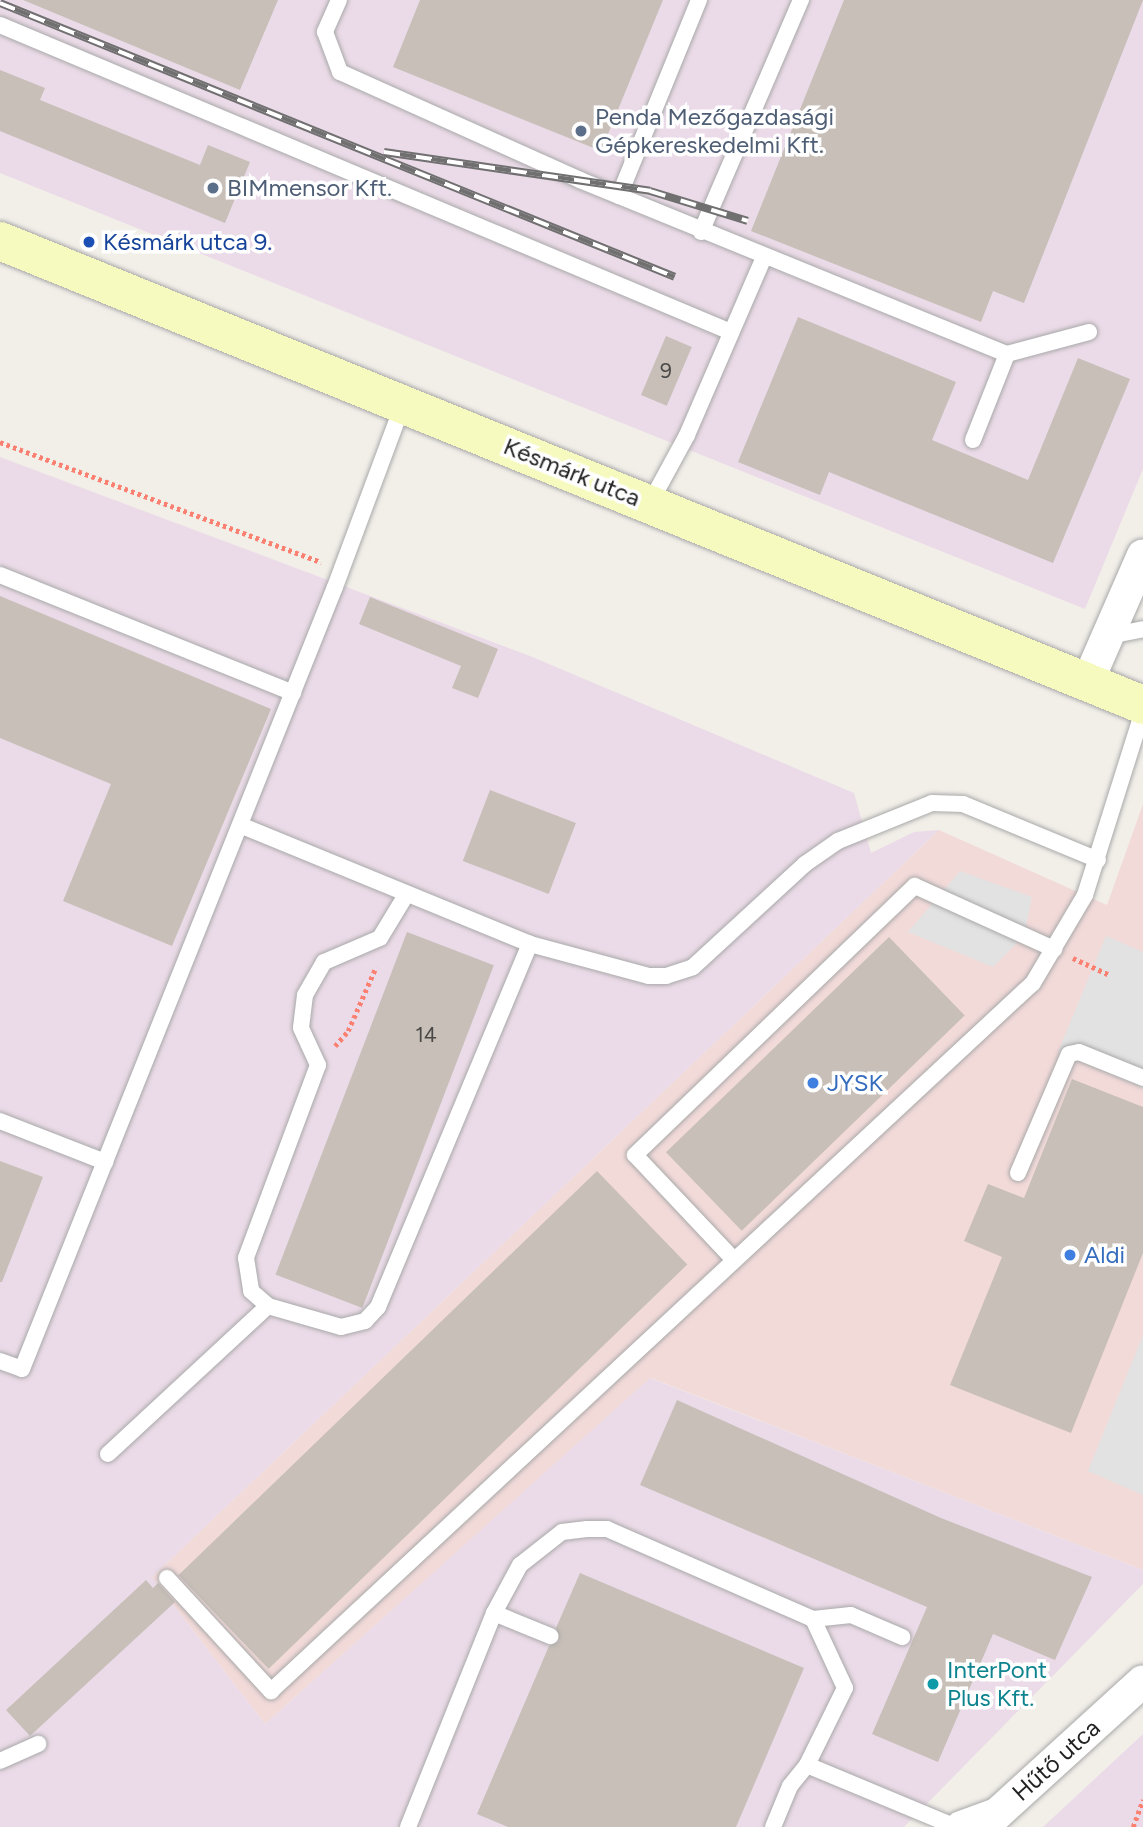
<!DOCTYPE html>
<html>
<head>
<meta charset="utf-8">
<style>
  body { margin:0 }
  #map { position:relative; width:1143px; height:1827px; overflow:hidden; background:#f2efe9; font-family:Figtree,sans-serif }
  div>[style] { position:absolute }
  .commercial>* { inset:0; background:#f2dad9 }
  .industrial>* { inset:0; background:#ebdbe8 }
  .parking>* { inset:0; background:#e2e2e2 }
  .building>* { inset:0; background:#c7bfb8; transform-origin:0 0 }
  .path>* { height:4.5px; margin-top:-2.25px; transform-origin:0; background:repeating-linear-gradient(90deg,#fa8072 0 3.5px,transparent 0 7px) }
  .roads { filter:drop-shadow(0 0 2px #a9a9a9) drop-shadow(0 0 2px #a9a9a9) }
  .lane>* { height:16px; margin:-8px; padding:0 8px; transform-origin:8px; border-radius:8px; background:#fff }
  .street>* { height:32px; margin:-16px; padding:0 16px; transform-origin:16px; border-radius:16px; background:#fff }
  .secondary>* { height:38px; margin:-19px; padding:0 19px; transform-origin:19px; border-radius:19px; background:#f7fabf }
  .rail>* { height:8px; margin-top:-4px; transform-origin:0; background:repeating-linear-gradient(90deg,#fff 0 16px,#707070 0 32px); box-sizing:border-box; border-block:2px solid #707070 }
  .dots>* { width:19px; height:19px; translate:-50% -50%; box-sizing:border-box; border:4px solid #fff; border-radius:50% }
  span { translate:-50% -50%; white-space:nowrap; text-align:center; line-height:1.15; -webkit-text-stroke:7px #fff; paint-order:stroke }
  .number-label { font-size:21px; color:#4b4948 }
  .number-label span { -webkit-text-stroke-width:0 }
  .service-label { font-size:24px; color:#4e5e75 }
  .left { translate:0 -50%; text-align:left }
  .transit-label { font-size:24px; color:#164399 }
  .street-label { font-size:24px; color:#222 }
  .shop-label { font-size:24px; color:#366cbe }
  .culture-label { font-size:24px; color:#0d838f }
</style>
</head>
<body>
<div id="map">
  <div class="commercial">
    <div style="clip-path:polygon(1143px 804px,1143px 1570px,651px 1378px,265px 1724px,152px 1577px,939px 830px,1107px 905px)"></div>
  </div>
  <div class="industrial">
    <div style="clip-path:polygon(0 0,1143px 0,1143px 469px,1085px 609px,0 173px)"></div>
    <div style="clip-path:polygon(0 457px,530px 656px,854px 793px,871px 853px,914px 832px,939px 830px,152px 1577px,265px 1724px,650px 1378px,1143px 1570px,1143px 1584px,904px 1827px,0 1827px)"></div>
    <div style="clip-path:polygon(1143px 1734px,1143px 1827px,1043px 1827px)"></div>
  </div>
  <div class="parking">
    <div style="clip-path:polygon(960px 871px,1032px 897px,1024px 936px,993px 967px,908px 932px)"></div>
    <div style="clip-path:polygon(1106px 936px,1143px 952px,1143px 1088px,1058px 1052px)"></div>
    <div style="clip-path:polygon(1143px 1335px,1143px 1495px,1088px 1471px)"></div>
  </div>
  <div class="building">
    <div style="clip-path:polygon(23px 0,278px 0,240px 90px)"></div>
    <div style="clip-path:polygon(420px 0,663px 0,601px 151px,393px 67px)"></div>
    <div style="clip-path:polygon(844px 0,1143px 0,1024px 303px,993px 291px,981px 322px,751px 231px)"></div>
    <div style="clip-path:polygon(0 70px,45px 88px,40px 100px,200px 165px,208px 145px,250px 162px,225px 223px,0 131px)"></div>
    <div style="clip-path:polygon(798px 317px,956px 382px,932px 440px,1028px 480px,1078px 358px,1130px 379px,1053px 563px,829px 472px,820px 495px,738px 462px)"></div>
    <div style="left:666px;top:336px;width:28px;height:64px;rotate:23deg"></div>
    <div style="clip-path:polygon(0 596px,271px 709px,172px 946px,63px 901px,111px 784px,0 738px)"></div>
    <div style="clip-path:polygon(370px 597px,498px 649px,478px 698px,452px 688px,461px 666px,359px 624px)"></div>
    <div style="left:490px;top:790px;width:92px;height:76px;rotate:21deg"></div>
    <div style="left:407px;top:932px;width:93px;height:367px;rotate:21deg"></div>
    <div style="left:889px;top:937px;width:109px;height:310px;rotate:46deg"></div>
    <div style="clip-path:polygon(1072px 1079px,1143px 1107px,1143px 1253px,1071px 1433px,950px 1385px,1002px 1257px,964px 1241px,988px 1184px,1024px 1198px)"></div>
    <div style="clip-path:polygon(0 1161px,43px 1177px,2px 1282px,0 1282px)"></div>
    <div style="left:597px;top:1171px;width:130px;height:582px;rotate:46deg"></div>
    <div style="clip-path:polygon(677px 1400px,941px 1518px,1092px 1577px,1055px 1660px,993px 1634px,938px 1762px,872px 1734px,927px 1607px,640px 1485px)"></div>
    <div style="clip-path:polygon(580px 1573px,804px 1668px,736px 1827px,508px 1827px,477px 1814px,549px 1646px,559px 1641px,556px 1628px)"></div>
    <div style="clip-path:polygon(146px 1580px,153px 1588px,158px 1583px,175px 1602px,30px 1736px,6px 1710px)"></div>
  </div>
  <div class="path">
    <div style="left:0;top:442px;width:343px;rotate:20.5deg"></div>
    <div style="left:1073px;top:958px;width:41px;rotate:24.7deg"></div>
    <div style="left:335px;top:1046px;width:20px;rotate:-49deg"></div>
    <div style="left:348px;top:1031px;width:70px;rotate:-66.4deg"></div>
    <div style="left:1133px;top:1827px;width:29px;rotate:-70deg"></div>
  </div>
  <div class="roads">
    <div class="lane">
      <div style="left:339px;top:0;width:35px;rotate:114deg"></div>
      <div style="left:325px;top:32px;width:43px;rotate:69.4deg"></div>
      <div style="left:340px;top:72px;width:263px;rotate:24.2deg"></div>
      <div style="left:580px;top:180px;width:461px;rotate:22.2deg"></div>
      <div style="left:1007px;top:354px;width:85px;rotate:-15deg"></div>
      <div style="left:0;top:25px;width:793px;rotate:22.78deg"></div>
      <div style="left:619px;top:196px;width:212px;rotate:-67.8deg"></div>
      <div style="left:701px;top:232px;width:253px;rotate:-66.7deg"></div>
      <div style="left:973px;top:440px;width:92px;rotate:-68.4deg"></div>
      <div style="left:650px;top:503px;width:77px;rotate:-61.4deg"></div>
      <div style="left:687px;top:435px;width:194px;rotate:-66.6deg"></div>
      <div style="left:0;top:575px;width:316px;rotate:21.9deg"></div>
      <div style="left:1108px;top:636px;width:36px;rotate:-11deg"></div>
      <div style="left:240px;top:825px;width:313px;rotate:22.3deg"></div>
      <div style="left:530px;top:944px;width:123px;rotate:15.1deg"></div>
      <div style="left:649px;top:976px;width:17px"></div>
      <div style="left:666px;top:976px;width:28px;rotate:-18deg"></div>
      <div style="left:693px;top:967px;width:152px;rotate:-42.6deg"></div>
      <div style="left:805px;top:864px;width:40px;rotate:-34.9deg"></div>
      <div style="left:838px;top:841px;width:101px;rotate:-22deg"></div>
      <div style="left:932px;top:803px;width:31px;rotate:2deg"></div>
      <div style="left:963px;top:804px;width:146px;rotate:22.5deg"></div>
      <div style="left:406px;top:895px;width:50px;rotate:121.2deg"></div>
      <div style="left:380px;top:938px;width:61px;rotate:156.8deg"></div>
      <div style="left:324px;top:962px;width:38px;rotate:120deg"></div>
      <div style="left:305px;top:995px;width:33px;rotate:97deg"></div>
      <div style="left:301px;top:1028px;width:41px;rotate:65.3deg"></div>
      <div style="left:318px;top:1065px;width:206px;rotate:110.5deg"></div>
      <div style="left:246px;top:1258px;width:33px;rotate:81deg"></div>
      <div style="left:251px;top:1291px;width:23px;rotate:41deg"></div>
      <div style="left:268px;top:1306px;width:76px;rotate:16deg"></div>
      <div style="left:341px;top:1327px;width:25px;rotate:-14deg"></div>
      <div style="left:365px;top:1321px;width:19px;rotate:-47deg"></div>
      <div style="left:378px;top:1307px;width:394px;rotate:-67.3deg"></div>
      <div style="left:0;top:1121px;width:113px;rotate:21.3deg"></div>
      <div style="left:1018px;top:1173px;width:129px;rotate:-66.8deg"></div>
      <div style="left:1069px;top:1054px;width:10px;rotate:-11deg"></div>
      <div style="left:1079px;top:1052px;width:69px;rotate:22.1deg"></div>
      <div style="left:734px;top:1260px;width:144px;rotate:-133.3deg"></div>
      <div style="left:635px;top:1155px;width:388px;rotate:-43.9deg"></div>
      <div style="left:915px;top:886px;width:153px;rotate:24.4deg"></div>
      <div style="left:0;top:1361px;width:23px;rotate:20deg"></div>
      <div style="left:22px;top:1369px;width:842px;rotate:-68.19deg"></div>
      <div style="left:335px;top:587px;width:195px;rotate:-69.6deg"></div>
      <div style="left:108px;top:1454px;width:218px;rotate:-42.8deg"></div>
      <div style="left:167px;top:1578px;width:154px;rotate:47.4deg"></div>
      <div style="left:271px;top:1691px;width:1040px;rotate:-42.9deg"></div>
      <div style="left:1033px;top:983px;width:102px;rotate:-59.4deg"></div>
      <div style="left:1085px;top:895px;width:193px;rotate:-72.5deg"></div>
      <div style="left:494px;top:1613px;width:61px;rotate:22.3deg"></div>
      <div style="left:813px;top:1619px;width:38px;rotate:-6deg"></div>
      <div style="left:851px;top:1615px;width:56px;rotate:23.3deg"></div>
      <div style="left:0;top:1761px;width:42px;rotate:-24.1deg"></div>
      <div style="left:408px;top:1827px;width:231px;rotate:-68.1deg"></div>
      <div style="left:494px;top:1613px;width:55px;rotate:-61.6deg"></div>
      <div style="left:520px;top:1565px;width:53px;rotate:-38.2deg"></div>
      <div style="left:562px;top:1532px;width:25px;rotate:-7deg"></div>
      <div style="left:587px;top:1529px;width:20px"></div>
      <div style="left:607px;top:1529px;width:225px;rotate:23.6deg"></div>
      <div style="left:813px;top:1619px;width:76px;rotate:65.1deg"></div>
      <div style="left:845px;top:1688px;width:86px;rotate:116.3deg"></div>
      <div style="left:807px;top:1765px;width:161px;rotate:22.6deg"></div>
      <div style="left:773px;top:1827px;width:44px;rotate:-67.5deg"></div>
      <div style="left:790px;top:1786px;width:27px;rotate:-51deg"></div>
    </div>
    <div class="street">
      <div style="left:1088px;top:681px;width:137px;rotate:-66.4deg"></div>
      <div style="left:961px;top:1827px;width:38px;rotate:-20deg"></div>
      <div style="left:997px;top:1814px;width:197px;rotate:-42.3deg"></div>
    </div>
    <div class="secondary">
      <div style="left:0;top:241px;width:1234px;rotate:22.09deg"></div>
    </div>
  </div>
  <div class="rail">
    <div style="left:0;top:3px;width:728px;rotate:22.09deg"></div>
    <div style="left:384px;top:152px;width:269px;rotate:8.3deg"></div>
    <div style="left:650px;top:191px;width:102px;rotate:17deg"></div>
  </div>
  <div class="dots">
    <div style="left:581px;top:131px;background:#5c6f8a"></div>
    <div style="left:213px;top:188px;background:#5c6f8a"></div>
    <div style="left:89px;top:242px;background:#1a4fb4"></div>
    <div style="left:813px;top:1083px;background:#3f7fe0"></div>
    <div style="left:1070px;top:1255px;background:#3f7fe0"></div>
    <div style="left:933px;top:1684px;background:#0f9aa8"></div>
  </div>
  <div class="number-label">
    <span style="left:666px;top:371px">9</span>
    <span style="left:426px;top:1035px">14</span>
  </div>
  <div class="service-label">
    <span class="left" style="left:595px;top:131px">Penda Mezőgazdasági<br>Gépkereskedelmi Kft.</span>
    <span class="left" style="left:227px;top:188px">BIMmensor Kft.</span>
  </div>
  <div class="transit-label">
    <span class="left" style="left:103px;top:242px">Késmárk utca 9.</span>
  </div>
  <div class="street-label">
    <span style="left:572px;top:472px;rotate:22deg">Késmárk utca</span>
    <span style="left:1056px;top:1760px;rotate:-42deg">Hűtő utca</span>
  </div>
  <div class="shop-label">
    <span class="left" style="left:827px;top:1083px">JYSK</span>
    <span class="left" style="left:1084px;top:1255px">Aldi</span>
  </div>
  <div class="culture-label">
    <span class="left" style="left:947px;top:1684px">InterPont<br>Plus Kft.</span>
  </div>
</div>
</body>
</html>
